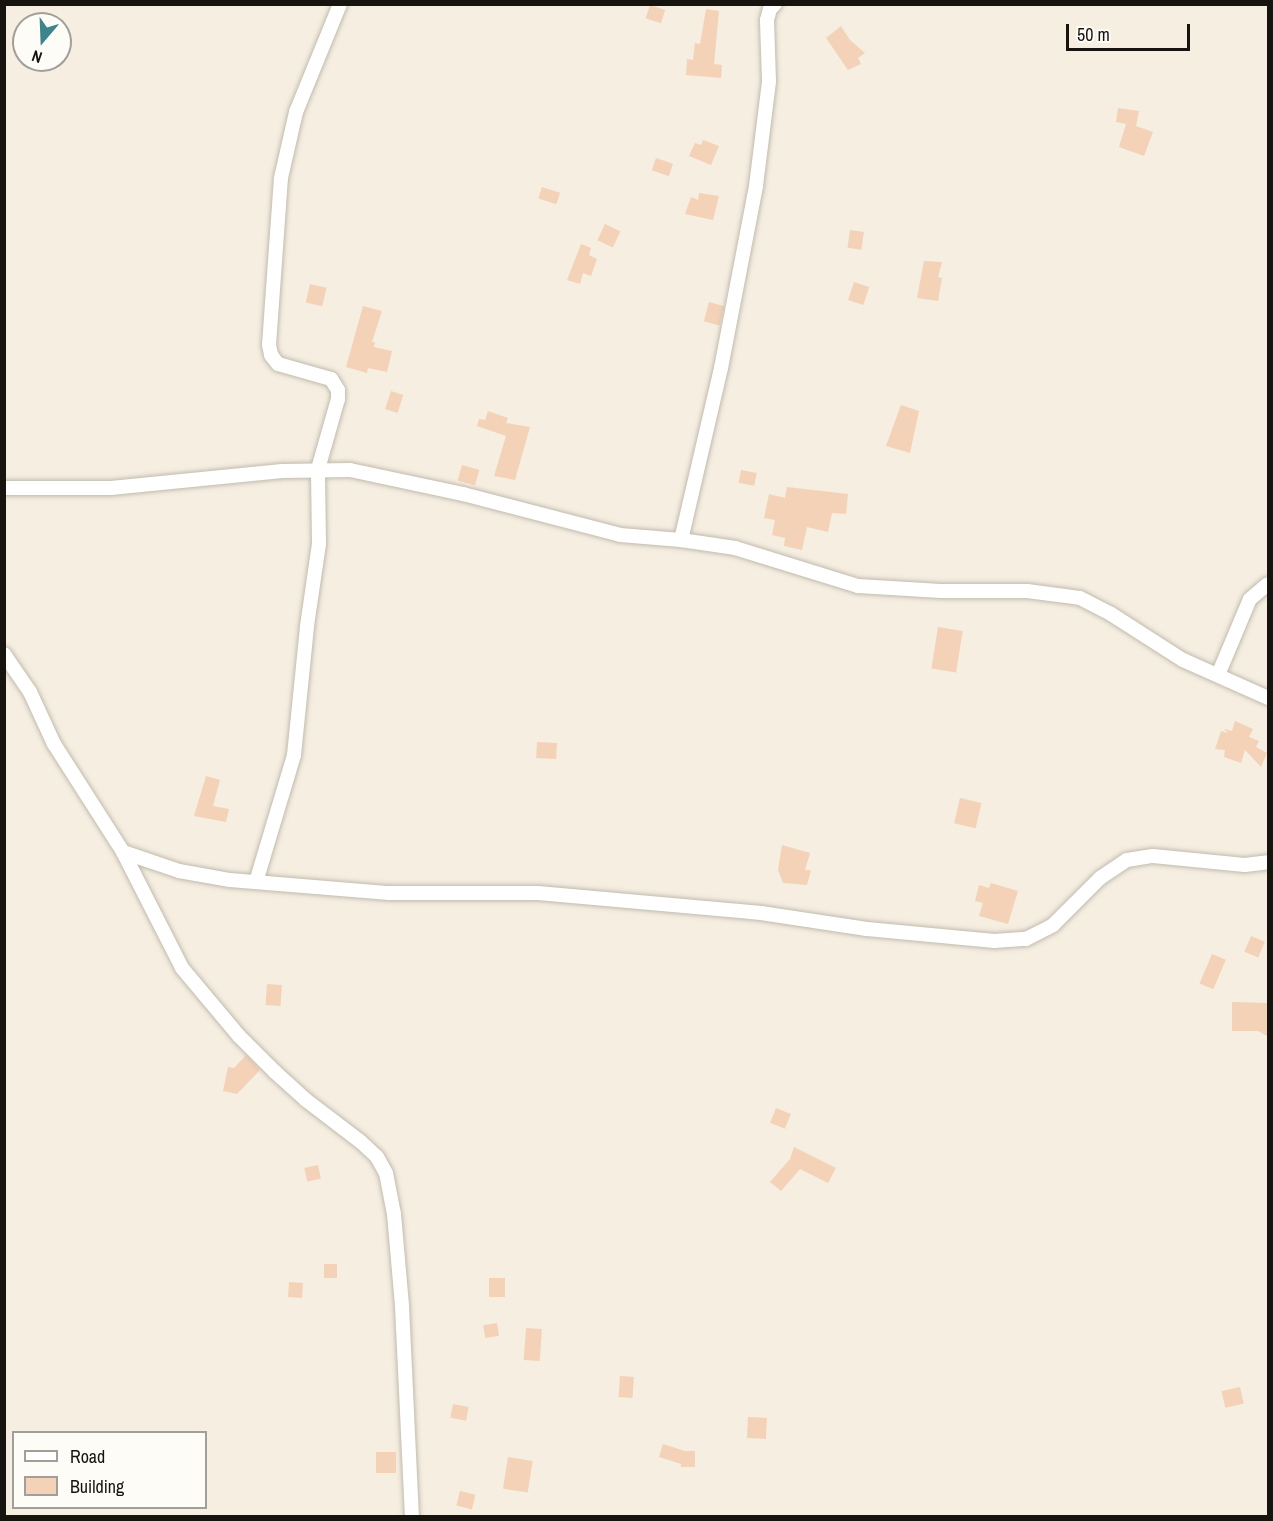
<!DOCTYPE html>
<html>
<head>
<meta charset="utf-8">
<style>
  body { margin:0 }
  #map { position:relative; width:1273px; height:1521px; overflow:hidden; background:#f5eee1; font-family:"Archivo Narrow",sans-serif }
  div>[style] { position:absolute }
  .building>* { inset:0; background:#f4d2b7; transform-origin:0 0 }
  .roads { filter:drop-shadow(0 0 2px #c1bbae) drop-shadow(0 0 2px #c1bbae) }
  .street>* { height:14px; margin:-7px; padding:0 7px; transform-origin:7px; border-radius:7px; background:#fff }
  span { translate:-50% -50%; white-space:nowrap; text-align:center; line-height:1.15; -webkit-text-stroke:5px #fefcf6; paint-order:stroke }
  .frame { position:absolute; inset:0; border:6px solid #171410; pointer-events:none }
  .legend { position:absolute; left:12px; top:1431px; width:195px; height:78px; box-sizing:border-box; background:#fefcf6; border:2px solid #a29f9a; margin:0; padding:8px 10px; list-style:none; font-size:18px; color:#171410 }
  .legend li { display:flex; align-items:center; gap:12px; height:30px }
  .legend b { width:30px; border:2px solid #a29f9a }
  .north { position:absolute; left:12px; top:12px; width:60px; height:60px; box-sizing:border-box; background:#fefcf6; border:2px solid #a29f9a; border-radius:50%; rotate:199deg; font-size:16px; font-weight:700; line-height:24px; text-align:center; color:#171410 }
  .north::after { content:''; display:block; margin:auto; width:21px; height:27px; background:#3d858a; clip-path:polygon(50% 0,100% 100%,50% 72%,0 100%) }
  .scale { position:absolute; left:1066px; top:24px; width:124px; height:27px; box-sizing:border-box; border:3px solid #171410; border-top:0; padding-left:8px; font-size:18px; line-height:21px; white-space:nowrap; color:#171410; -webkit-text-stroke:4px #fefcf6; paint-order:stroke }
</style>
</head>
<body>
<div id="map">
  <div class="building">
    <div style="left:650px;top:5px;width:16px;height:14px;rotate:18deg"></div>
    <div style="clip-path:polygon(706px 9px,719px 11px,714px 64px,722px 65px,721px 78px,686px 75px,687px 59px,693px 60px,695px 43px,700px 44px)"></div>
    <div style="clip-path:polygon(841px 26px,850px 40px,865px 53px,858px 58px,861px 64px,848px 70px,826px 38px)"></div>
    <div style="clip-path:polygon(1118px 108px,1139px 111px,1136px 126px,1153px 132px,1144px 156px,1119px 147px,1126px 124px,1116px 122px)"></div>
    <div style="clip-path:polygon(703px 140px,719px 146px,711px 165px,689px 156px,695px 143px,701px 145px)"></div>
    <div style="left:656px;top:158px;width:18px;height:13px;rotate:19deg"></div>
    <div style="left:542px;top:187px;width:19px;height:12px;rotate:18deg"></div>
    <div style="clip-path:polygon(699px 193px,719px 196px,713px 220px,685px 214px,691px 197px,698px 200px)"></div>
    <div style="left:605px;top:224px;width:17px;height:18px;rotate:25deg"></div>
    <div style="left:850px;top:230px;width:14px;height:18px;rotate:8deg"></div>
    <div style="clip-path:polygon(581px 244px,591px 248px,589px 255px,597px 259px,591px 276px,583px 273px,580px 284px,567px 280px)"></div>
    <div style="clip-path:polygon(924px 261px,942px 262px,938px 277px,942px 278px,938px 301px,917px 298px)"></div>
    <div style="left:854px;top:282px;width:16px;height:19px;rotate:18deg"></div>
    <div style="left:310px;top:284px;width:17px;height:19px;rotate:13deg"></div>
    <div style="left:709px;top:302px;width:16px;height:20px;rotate:15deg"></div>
    <div style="clip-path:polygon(363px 306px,382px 311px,372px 342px,375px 342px,374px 347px,392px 351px,387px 372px,368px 368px,367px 373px,346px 367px)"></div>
    <div style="left:391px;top:391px;width:13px;height:19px;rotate:18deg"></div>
    <div style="clip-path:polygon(901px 405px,919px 411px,910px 453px,886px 446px)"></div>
    <div style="clip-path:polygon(488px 411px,508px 418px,506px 423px,530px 427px,515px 480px,494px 476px,506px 436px,477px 426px,479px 419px,485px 420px)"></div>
    <div style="left:462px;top:465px;width:18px;height:16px;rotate:16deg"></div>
    <div style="left:741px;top:470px;width:16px;height:13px;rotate:11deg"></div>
    <div style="clip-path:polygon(787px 487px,848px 494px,846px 514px,832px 513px,828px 532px,807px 527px,802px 550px,784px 546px,785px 538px,772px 535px,775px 520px,764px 518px,769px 494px,785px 498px)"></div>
    <div style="left:938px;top:627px;width:25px;height:42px;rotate:9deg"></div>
    <div style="clip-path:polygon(1235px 721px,1253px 729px,1249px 737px,1259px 741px,1256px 747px,1267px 753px,1261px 767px,1245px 750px,1241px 763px,1224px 757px,1225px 750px,1215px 749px,1221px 731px,1228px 733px,1224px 729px,1232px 731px)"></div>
    <div style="left:537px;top:742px;width:20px;height:16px;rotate:3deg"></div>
    <div style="clip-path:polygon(206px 776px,220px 780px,213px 806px,229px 809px,226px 822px,194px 816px)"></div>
    <div style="left:960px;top:798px;width:22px;height:26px;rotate:13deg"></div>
    <div style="clip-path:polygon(782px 845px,810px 853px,805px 870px,811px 870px,807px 885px,783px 883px,778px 870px)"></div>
    <div style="clip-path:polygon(991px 883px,1018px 891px,1008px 924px,979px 916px,983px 903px,975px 901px,979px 885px,989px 888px)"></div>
    <div style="left:1251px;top:936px;width:15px;height:17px;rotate:23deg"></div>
    <div style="left:1212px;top:954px;width:15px;height:32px;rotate:23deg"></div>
    <div style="left:267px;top:984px;width:15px;height:21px;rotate:4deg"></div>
    <div style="clip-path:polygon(1232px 1002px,1269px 1003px,1269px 1037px,1258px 1031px,1232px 1031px)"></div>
    <div style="clip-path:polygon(246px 1055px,260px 1070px,237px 1094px,223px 1091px,228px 1067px,234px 1068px)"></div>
    <div style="left:776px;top:1108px;width:16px;height:16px;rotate:22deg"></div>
    <div style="clip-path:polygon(794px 1147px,836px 1168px,828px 1183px,800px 1169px,781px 1191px,770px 1182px,790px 1159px)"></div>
    <div style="left:318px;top:1165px;width:14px;height:14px;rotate:78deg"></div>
    <div style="left:337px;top:1264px;width:14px;height:13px;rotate:90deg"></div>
    <div style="left:489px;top:1278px;width:16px;height:19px"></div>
    <div style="left:289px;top:1282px;width:14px;height:15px;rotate:4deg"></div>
    <div style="left:497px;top:1323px;width:13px;height:14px;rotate:81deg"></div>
    <div style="left:526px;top:1328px;width:16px;height:32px;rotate:4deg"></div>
    <div style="left:620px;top:1376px;width:14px;height:21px;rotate:4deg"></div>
    <div style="left:1240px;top:1387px;width:17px;height:19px;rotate:77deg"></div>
    <div style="left:453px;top:1404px;width:16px;height:14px;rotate:11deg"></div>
    <div style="left:748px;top:1417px;width:19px;height:21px;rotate:3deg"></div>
    <div style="clip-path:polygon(663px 1444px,685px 1451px,695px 1451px,695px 1467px,681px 1467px,681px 1464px,659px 1457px)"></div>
    <div style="left:396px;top:1452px;width:21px;height:20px;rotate:90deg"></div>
    <div style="left:508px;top:1457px;width:25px;height:32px;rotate:9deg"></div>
    <div style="left:460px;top:1491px;width:16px;height:15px;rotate:14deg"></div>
  </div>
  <div class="roads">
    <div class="street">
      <div style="left:4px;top:488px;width:107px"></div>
      <div style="left:111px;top:488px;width:172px;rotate:-5.7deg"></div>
      <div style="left:282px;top:471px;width:68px;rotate:-0.8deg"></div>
      <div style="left:350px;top:470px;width:116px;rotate:12deg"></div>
      <div style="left:463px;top:494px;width:162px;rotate:14.6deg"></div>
      <div style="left:620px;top:535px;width:61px;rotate:4.7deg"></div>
      <div style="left:681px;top:540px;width:55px;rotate:8.4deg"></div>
      <div style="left:735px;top:548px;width:129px;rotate:17.2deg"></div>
      <div style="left:858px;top:586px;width:83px;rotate:3.4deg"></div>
      <div style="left:941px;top:591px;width:86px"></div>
      <div style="left:1027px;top:591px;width:53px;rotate:7.5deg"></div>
      <div style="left:1080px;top:598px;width:35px;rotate:27deg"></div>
      <div style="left:1111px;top:614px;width:85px;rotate:32.6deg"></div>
      <div style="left:1183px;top:660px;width:93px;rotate:24.1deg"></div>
      <div style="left:681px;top:540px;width:177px;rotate:-76.9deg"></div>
      <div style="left:721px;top:368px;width:185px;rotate:-79.1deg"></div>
      <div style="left:756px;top:186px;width:106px;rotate:-82.9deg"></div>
      <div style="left:769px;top:81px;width:61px;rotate:-91.9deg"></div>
      <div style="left:767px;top:20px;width:11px;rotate:-75deg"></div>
      <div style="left:770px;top:9px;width:7px;rotate:-45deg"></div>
      <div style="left:4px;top:654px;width:46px;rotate:55.6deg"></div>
      <div style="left:30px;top:692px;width:57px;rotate:65.2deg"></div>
      <div style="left:54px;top:744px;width:128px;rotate:57.4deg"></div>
      <div style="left:123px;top:852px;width:130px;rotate:63deg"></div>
      <div style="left:182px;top:968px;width:89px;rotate:50deg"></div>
      <div style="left:239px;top:1036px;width:51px;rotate:45deg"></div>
      <div style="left:275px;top:1072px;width:42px;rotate:42.1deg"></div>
      <div style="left:306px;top:1100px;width:69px;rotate:37.4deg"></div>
      <div style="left:361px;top:1142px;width:22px;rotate:43deg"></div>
      <div style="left:377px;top:1157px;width:18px;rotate:61deg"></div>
      <div style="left:386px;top:1173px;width:42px;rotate:79deg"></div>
      <div style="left:394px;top:1214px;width:92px;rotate:85deg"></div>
      <div style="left:402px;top:1306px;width:210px;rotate:87.3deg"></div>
      <div style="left:1218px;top:675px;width:82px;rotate:-67.2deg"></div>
      <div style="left:1250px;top:599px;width:23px;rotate:-40deg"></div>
      <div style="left:123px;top:852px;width:59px;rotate:18.7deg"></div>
      <div style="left:179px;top:871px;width:52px;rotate:10deg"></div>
      <div style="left:230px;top:880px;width:160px;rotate:4.7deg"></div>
      <div style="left:389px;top:893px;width:149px"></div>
      <div style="left:538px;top:893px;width:224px;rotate:5.1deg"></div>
      <div style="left:761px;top:913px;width:107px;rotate:8.6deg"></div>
      <div style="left:867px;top:929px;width:128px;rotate:5.4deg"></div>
      <div style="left:994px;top:941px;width:32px;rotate:-4deg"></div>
      <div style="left:1026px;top:939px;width:30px;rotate:-27deg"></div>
      <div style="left:1053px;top:925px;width:66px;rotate:-45deg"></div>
      <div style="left:1100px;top:878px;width:32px;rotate:-34deg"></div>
      <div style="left:1127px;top:860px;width:26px;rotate:-9deg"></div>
      <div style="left:1153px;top:856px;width:92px;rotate:5.6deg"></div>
      <div style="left:1245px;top:865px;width:23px;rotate:-7deg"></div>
      <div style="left:256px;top:882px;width:133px;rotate:-73.3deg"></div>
      <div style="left:294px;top:755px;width:130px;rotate:-84.2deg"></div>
      <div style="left:307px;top:626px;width:83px;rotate:-81.7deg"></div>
      <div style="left:319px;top:544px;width:75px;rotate:-90.8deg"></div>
      <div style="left:318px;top:469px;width:73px;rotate:-74.1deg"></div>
      <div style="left:338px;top:399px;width:9px;rotate:-90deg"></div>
      <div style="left:338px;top:390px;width:13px;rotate:-122deg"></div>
      <div style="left:331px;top:379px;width:55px;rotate:-164.2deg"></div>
      <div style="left:278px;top:364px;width:11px;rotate:-128deg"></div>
      <div style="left:271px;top:355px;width:10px;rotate:-101deg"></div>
      <div style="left:269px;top:345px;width:167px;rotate:-85.9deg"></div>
      <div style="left:281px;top:178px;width:68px;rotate:-77.2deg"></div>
      <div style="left:296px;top:112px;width:117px;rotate:-67.8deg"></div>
    </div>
  </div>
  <div class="frame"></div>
  <ul class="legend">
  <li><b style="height:8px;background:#fff"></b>Road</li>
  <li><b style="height:16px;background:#f4d2b7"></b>Building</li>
  </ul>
  <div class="north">N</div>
  <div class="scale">50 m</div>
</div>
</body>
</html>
